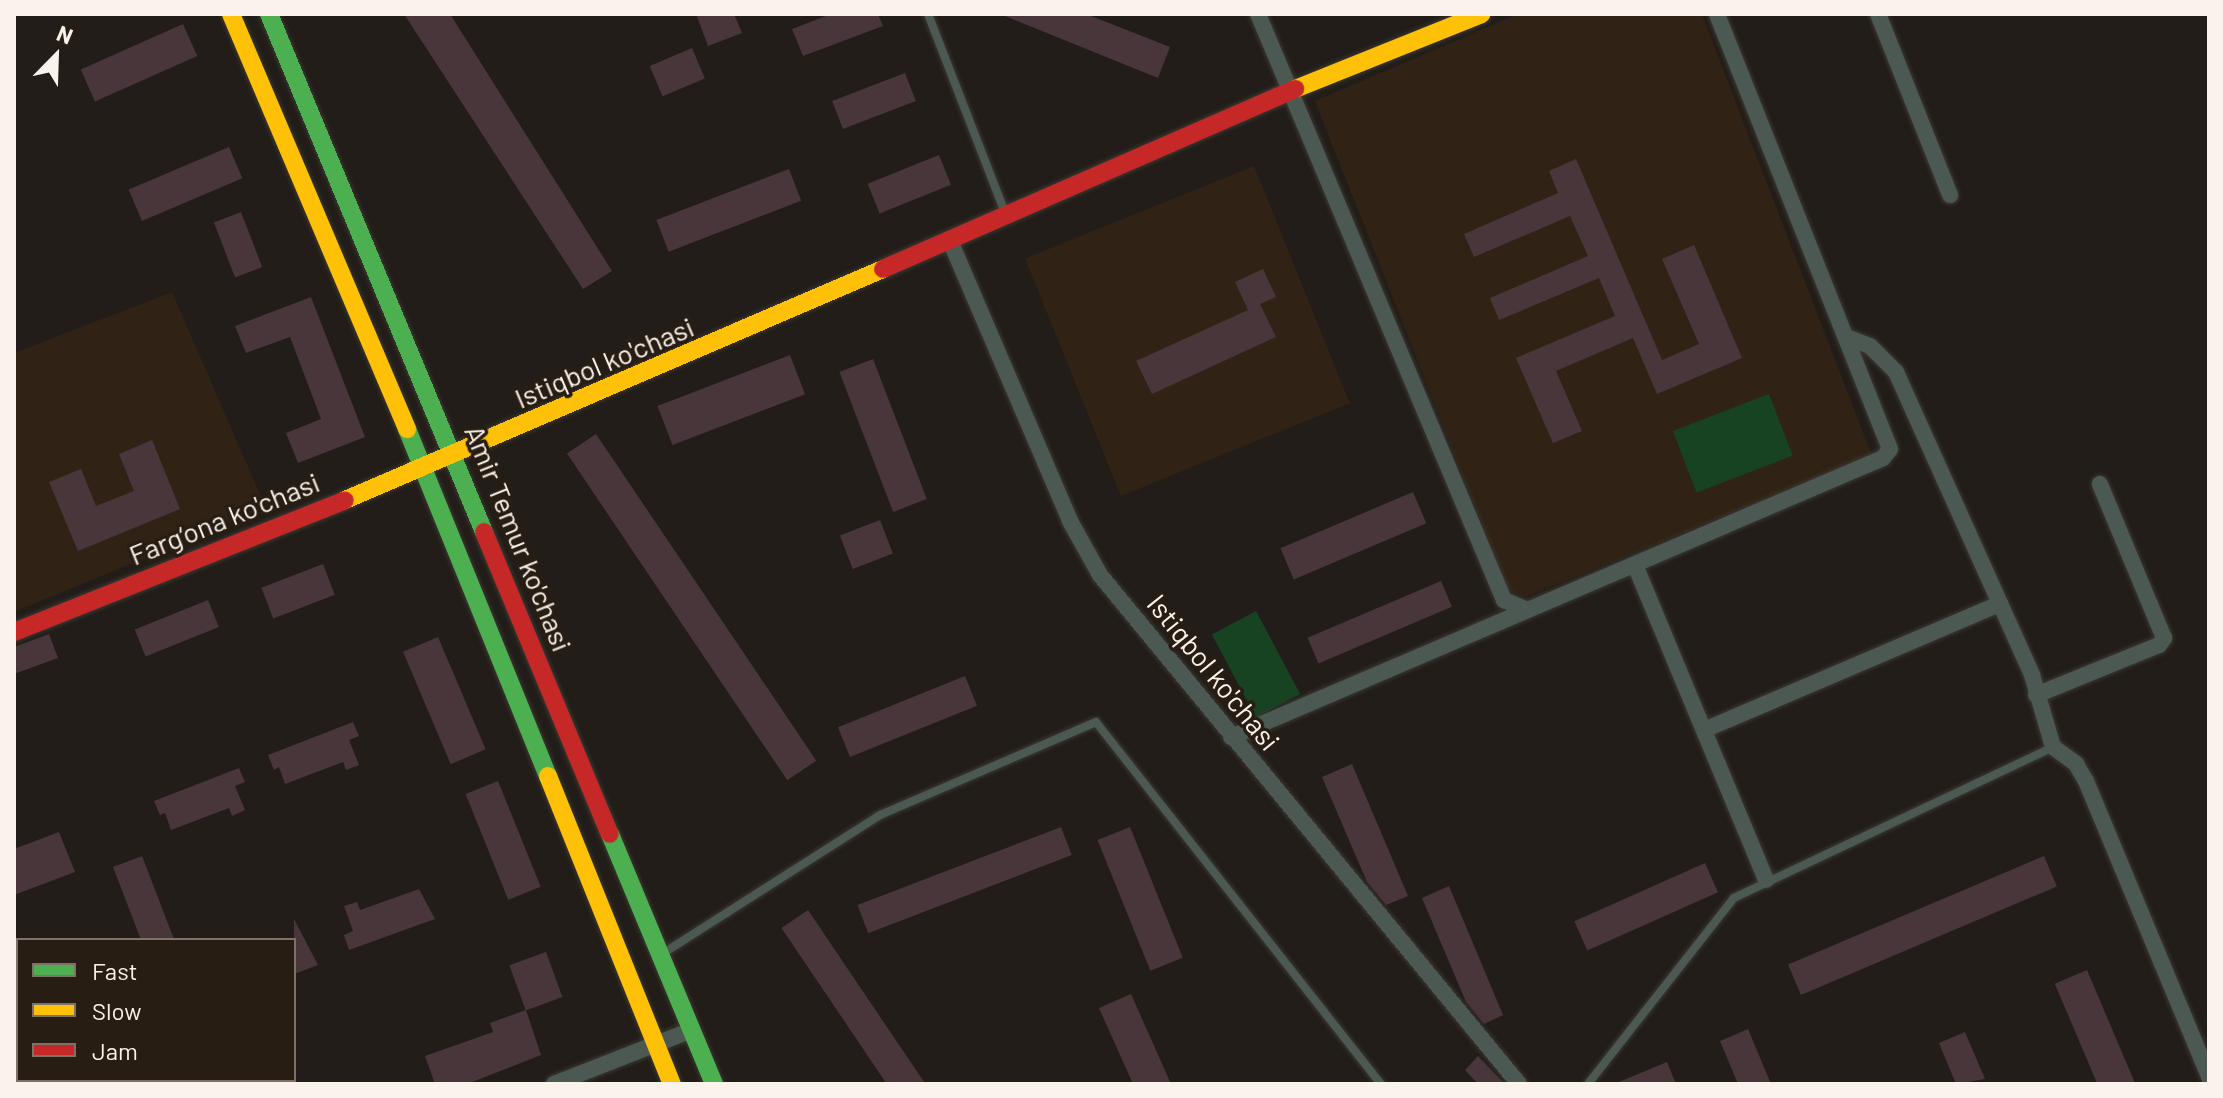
<!DOCTYPE html>
<html>
<head>
<meta charset="utf-8">
<style>
  body { margin:0 }
  #map { position:relative; width:2223px; height:1098px; overflow:hidden; background:#221d18; font-family:Barlow,sans-serif }
  div>[style] { position:absolute }
  .built>* { inset:0; background:#302315; transform-origin:0 0 }
  .green>* { inset:0; background:#174323; transform-origin:0 0 }
  .building>* { inset:0; background:#49363b; transform-origin:0 0 }
  .roads { filter:drop-shadow(0 0 2px #3b3732) drop-shadow(0 0 2px #3b3732) }
  .lane>* { height:8px; margin:-4px; padding:0 4px; transform-origin:4px; border-radius:4px; background:#4c5953 }
  .street>* { height:16px; margin:-8px; padding:0 8px; transform-origin:8px; border-radius:8px; background:#4c5953 }
  .fast>* { height:18px; margin:-9px; padding:0 9px; transform-origin:9px; border-radius:9px; background:#4caf50 }
  .slow>* { height:18px; margin:-9px; padding:0 9px; transform-origin:9px; border-radius:9px; background:#ffc107 }
  .jam>* { height:18px; margin:-9px; padding:0 9px; transform-origin:9px; border-radius:9px; background:#c62828 }
  span { translate:-50% -50%; white-space:nowrap; text-align:center; line-height:1.15; -webkit-text-stroke:7px #271d13; paint-order:stroke }
  .street-label { font-size:28px; color:#faf3ec }
  .frame { position:absolute; inset:0; border:16px solid #faf3ec; pointer-events:none }
  .legend { position:absolute; left:16px; top:938px; width:280px; height:144px; box-sizing:border-box; background:#271d13; border:2px solid #7b736a; margin:0; padding:10px 14px; list-style:none; font-size:24px; color:#faf3ec }
  .legend li { display:flex; align-items:center; gap:16px; height:40px }
  .legend b { width:40px; border:2px solid #7b736a }
  .north { position:absolute; left:16px; top:16px; width:80px; height:80px; -webkit-text-stroke:6px #271d13; paint-order:stroke; rotate:23deg; font-size:22px; font-weight:700; line-height:32px; text-align:center; color:#faf3ec }
  .north::after { content:''; display:block; margin:auto; width:28px; height:36px; background:#faf3ec; clip-path:polygon(50% 0,100% 100%,50% 72%,0 100%) }
</style>
</head>
<body>
<div id="map">
  <div class="built">
    <div style="clip-path:polygon(1518px 14px,1702px 14px,1872px 456px,1525px 597px,1508px 590px,1315px 101px)"></div>
    <div style="left:1254px;top:166px;width:256px;height:247px;rotate:68deg"></div>
    <div style="clip-path:polygon(172px 292px,266px 508px,14px 612px,14px 353px)"></div>
  </div>
  <div class="green">
    <div style="left:1769px;top:394px;width:66px;height:103px;rotate:69deg"></div>
    <div style="left:1256px;top:611px;width:94px;height:50px;rotate:62deg"></div>
  </div>
  <div class="building">
    <div style="clip-path:polygon(404px 14px,450px 14px,612px 271px,583px 289px)"></div>
    <div style="clip-path:polygon(696px 14px,734px 14px,742px 33px,708px 46px)"></div>
    <div style="clip-path:polygon(831px 14px,878px 14px,883px 26px,803px 56px,792px 29px)"></div>
    <div style="clip-path:polygon(1000px 14px,1086px 14px,1170px 47px,1158px 78px)"></div>
    <div style="left:183px;top:24px;width:35px;height:112px;rotate:66deg"></div>
    <div style="left:692px;top:48px;width:33px;height:46px;rotate:67deg"></div>
    <div style="left:905px;top:73px;width:30px;height:78px;rotate:69deg"></div>
    <div style="left:229px;top:147px;width:34px;height:109px;rotate:67deg"></div>
    <div style="left:939px;top:155px;width:32px;height:77px;rotate:68deg"></div>
    <div style="clip-path:polygon(1576px 159px,1662px 360px,1699px 344px,1662px 259px,1694px 245px,1742px 358px,1657px 394px,1633px 338px,1556px 371px,1582px 431px,1553px 443px,1516px 358px,1615px 316px,1599px 278px,1499px 320px,1490px 298px,1588px 256px,1570px 216px,1474px 257px,1464px 234px,1558px 193px,1549px 171px)"></div>
    <div style="left:789px;top:169px;width:34px;height:142px;rotate:69deg"></div>
    <div style="left:241px;top:212px;width:59px;height:29px;rotate:69deg"></div>
    <div style="clip-path:polygon(1263px 269px,1276px 297px,1260px 304px,1276px 337px,1152px 394px,1136px 361px,1248px 310px,1235px 282px)"></div>
    <div style="clip-path:polygon(311px 297px,365px 437px,298px 463px,286px 433px,321px 419px,290px 337px,246px 353px,235px 326px)"></div>
    <div style="left:790px;top:355px;width:42px;height:142px;rotate:69deg"></div>
    <div style="left:873px;top:359px;width:150px;height:36px;rotate:69deg"></div>
    <div style="left:596px;top:434px;width:394px;height:35px;rotate:56deg"></div>
    <div style="clip-path:polygon(152px 440px,180px 509px,78px 551px,49px 482px,81px 469px,96px 506px,134px 491px,119px 454px)"></div>
    <div style="left:1413px;top:492px;width:34px;height:144px;rotate:67deg"></div>
    <div style="left:880px;top:520px;width:36px;height:43px;rotate:69deg"></div>
    <div style="left:323px;top:564px;width:33px;height:66px;rotate:69deg"></div>
    <div style="left:1441px;top:581px;width:28px;height:145px;rotate:67deg"></div>
    <div style="left:208px;top:600px;width:29px;height:79px;rotate:68deg"></div>
    <div style="clip-path:polygon(49px 634px,58px 658px,14px 674px,14px 647px)"></div>
    <div style="left:438px;top:637px;width:122px;height:38px;rotate:67deg"></div>
    <div style="left:965px;top:676px;width:32px;height:137px;rotate:68deg"></div>
    <div style="clip-path:polygon(353px 722px,359px 736px,349px 740px,359px 765px,346px 770px,343px 762px,285px 784px,279px 767px,274px 770px,268px 755px)"></div>
    <div style="clip-path:polygon(1352px 764px,1408px 896px,1386px 905px,1367px 882px,1322px 777px)"></div>
    <div style="clip-path:polygon(239px 768px,245px 782px,235px 786px,245px 810px,232px 816px,229px 808px,171px 830px,165px 813px,160px 815px,154px 801px)"></div>
    <div style="left:498px;top:781px;width:114px;height:35px;rotate:68deg"></div>
    <div style="left:1061px;top:827px;width:30px;height:218px;rotate:69deg"></div>
    <div style="left:1130px;top:827px;width:141px;height:35px;rotate:68deg"></div>
    <div style="clip-path:polygon(59px 832px,75px 872px,14px 895px,14px 849px)"></div>
    <div style="left:142px;top:856px;width:90px;height:31px;rotate:69deg"></div>
    <div style="left:2044px;top:856px;width:33px;height:278px;rotate:67deg"></div>
    <div style="left:1705px;top:863px;width:32px;height:143px;rotate:66deg"></div>
    <div style="clip-path:polygon(1449px 886px,1503px 1015px,1484px 1024px,1466px 1002px,1422px 898px)"></div>
    <div style="clip-path:polygon(419px 889px,435px 919px,349px 950px,344px 935px,353px 931px,344px 906px,357px 902px,360px 910px)"></div>
    <div style="left:808px;top:910px;width:210px;height:32px;rotate:56deg"></div>
    <div style="clip-path:polygon(294px 919px,318px 965px,294px 974px)"></div>
    <div style="left:546px;top:952px;width:48px;height:39px;rotate:70deg"></div>
    <div style="left:2087px;top:970px;width:124px;height:35px;rotate:67deg"></div>
    <div style="clip-path:polygon(1131px 994px,1171px 1084px,1133px 1084px,1099px 1008px)"></div>
    <div style="clip-path:polygon(526px 1010px,541px 1055px,467px 1084px,435px 1084px,425px 1056px,493px 1032px,490px 1023px)"></div>
    <div style="clip-path:polygon(1748px 1029px,1771px 1084px,1738px 1084px,1720px 1041px)"></div>
    <div style="clip-path:polygon(1965px 1032px,1985px 1079px,1956px 1084px,1939px 1043px)"></div>
    <div style="clip-path:polygon(1478px 1056px,1505px 1084px,1478px 1084px,1465px 1070px)"></div>
    <div style="clip-path:polygon(1667px 1062px,1676px 1084px,1614px 1084px)"></div>
  </div>
  <div class="roads">
    <div class="lane">
      <div style="left:928px;top:14px;width:213px;rotate:68.8deg"></div>
      <div style="left:662px;top:954px;width:259px;rotate:-32.5deg"></div>
      <div style="left:880px;top:815px;width:235px;rotate:-23.3deg"></div>
      <div style="left:1096px;top:722px;width:461px;rotate:51.8deg"></div>
      <div style="left:1588px;top:1084px;width:236px;rotate:-51.9deg"></div>
      <div style="left:1734px;top:898px;width:353px;rotate:-25.3deg"></div>
    </div>
    <div class="street">
      <div style="left:1258px;top:14px;width:636px;rotate:67.23deg"></div>
      <div style="left:1504px;top:600px;width:21px;rotate:23deg"></div>
      <div style="left:1878px;top:14px;width:195px;rotate:68.3deg"></div>
      <div style="left:951px;top:243px;width:302px;rotate:66.8deg"></div>
      <div style="left:1070px;top:521px;width:62px;rotate:60.9deg"></div>
      <div style="left:1100px;top:575px;width:659px;rotate:50.54deg"></div>
      <div style="left:1849px;top:338px;width:22px;rotate:21deg"></div>
      <div style="left:1870px;top:346px;width:37px;rotate:45deg"></div>
      <div style="left:1896px;top:372px;width:332px;rotate:65.8deg"></div>
      <div style="left:2032px;top:675px;width:75px;rotate:73.7deg"></div>
      <div style="left:2053px;top:747px;width:29px;rotate:36deg"></div>
      <div style="left:2076px;top:764px;width:20px;rotate:60deg"></div>
      <div style="left:2086px;top:781px;width:321px;rotate:67.4deg"></div>
      <div style="left:1635px;top:565px;width:341px;rotate:67.4deg"></div>
      <div style="left:2036px;top:695px;width:133px;rotate:-22.1deg"></div>
      <div style="left:2159px;top:645px;width:9px;rotate:-54deg"></div>
      <div style="left:2164px;top:638px;width:167px;rotate:-112.6deg"></div>
      <div style="left:1704px;top:730px;width:322px;rotate:-23.1deg"></div>
      <div style="left:1231px;top:737px;width:709px;rotate:-23.17deg"></div>
      <div style="left:1883px;top:458px;width:11px;rotate:-52deg"></div>
      <div style="left:1890px;top:449px;width:468px;rotate:-111.7deg"></div>
      <div style="left:554px;top:1084px;width:148px;rotate:-21.4deg"></div>
    </div>
    <div class="fast">
      <div style="left:269px;top:14px;width:561px;rotate:67.46deg"></div>
      <div style="left:407px;top:429px;width:375px;rotate:67.9deg"></div>
      <div style="left:610px;top:834px;width:271px;rotate:67.4deg"></div>
    </div>
    <div class="slow">
      <div style="left:231px;top:14px;width:451px;rotate:67deg"></div>
      <div style="left:1295px;top:89px;width:201px;rotate:-21.9deg"></div>
      <div style="left:345px;top:500px;width:585px;rotate:-23.24deg"></div>
      <div style="left:548px;top:776px;width:332px;rotate:68.1deg"></div>
    </div>
    <div class="jam">
      <div style="left:883px;top:269px;width:450px;rotate:-23.6deg"></div>
      <div style="left:484px;top:532px;width:327px;rotate:67.4deg"></div>
      <div style="left:14px;top:632px;width:356px;rotate:-21.7deg"></div>
    </div>
  </div>
  <div class="street-label">
    <span style="left:604px;top:362px;rotate:-23deg">Istiqbol ko'chasi</span>
    <span style="left:224px;top:518px;rotate:-22deg">Farg‘ona ko'chasi</span>
    <span style="left:519px;top:538px;rotate:68deg">Amir Temur ko'chasi</span>
    <span style="left:1214px;top:672px;rotate:51deg">Istiqbol ko'chasi</span>
  </div>
  <div class="frame"></div>
  <ul class="legend">
  <li><b style="height:10px;background:#4caf50"></b>Fast</li>
  <li><b style="height:10px;background:#ffc107"></b>Slow</li>
  <li><b style="height:10px;background:#c62828"></b>Jam</li>
  </ul>
  <div class="north">N</div>
</div>
</body>
</html>
